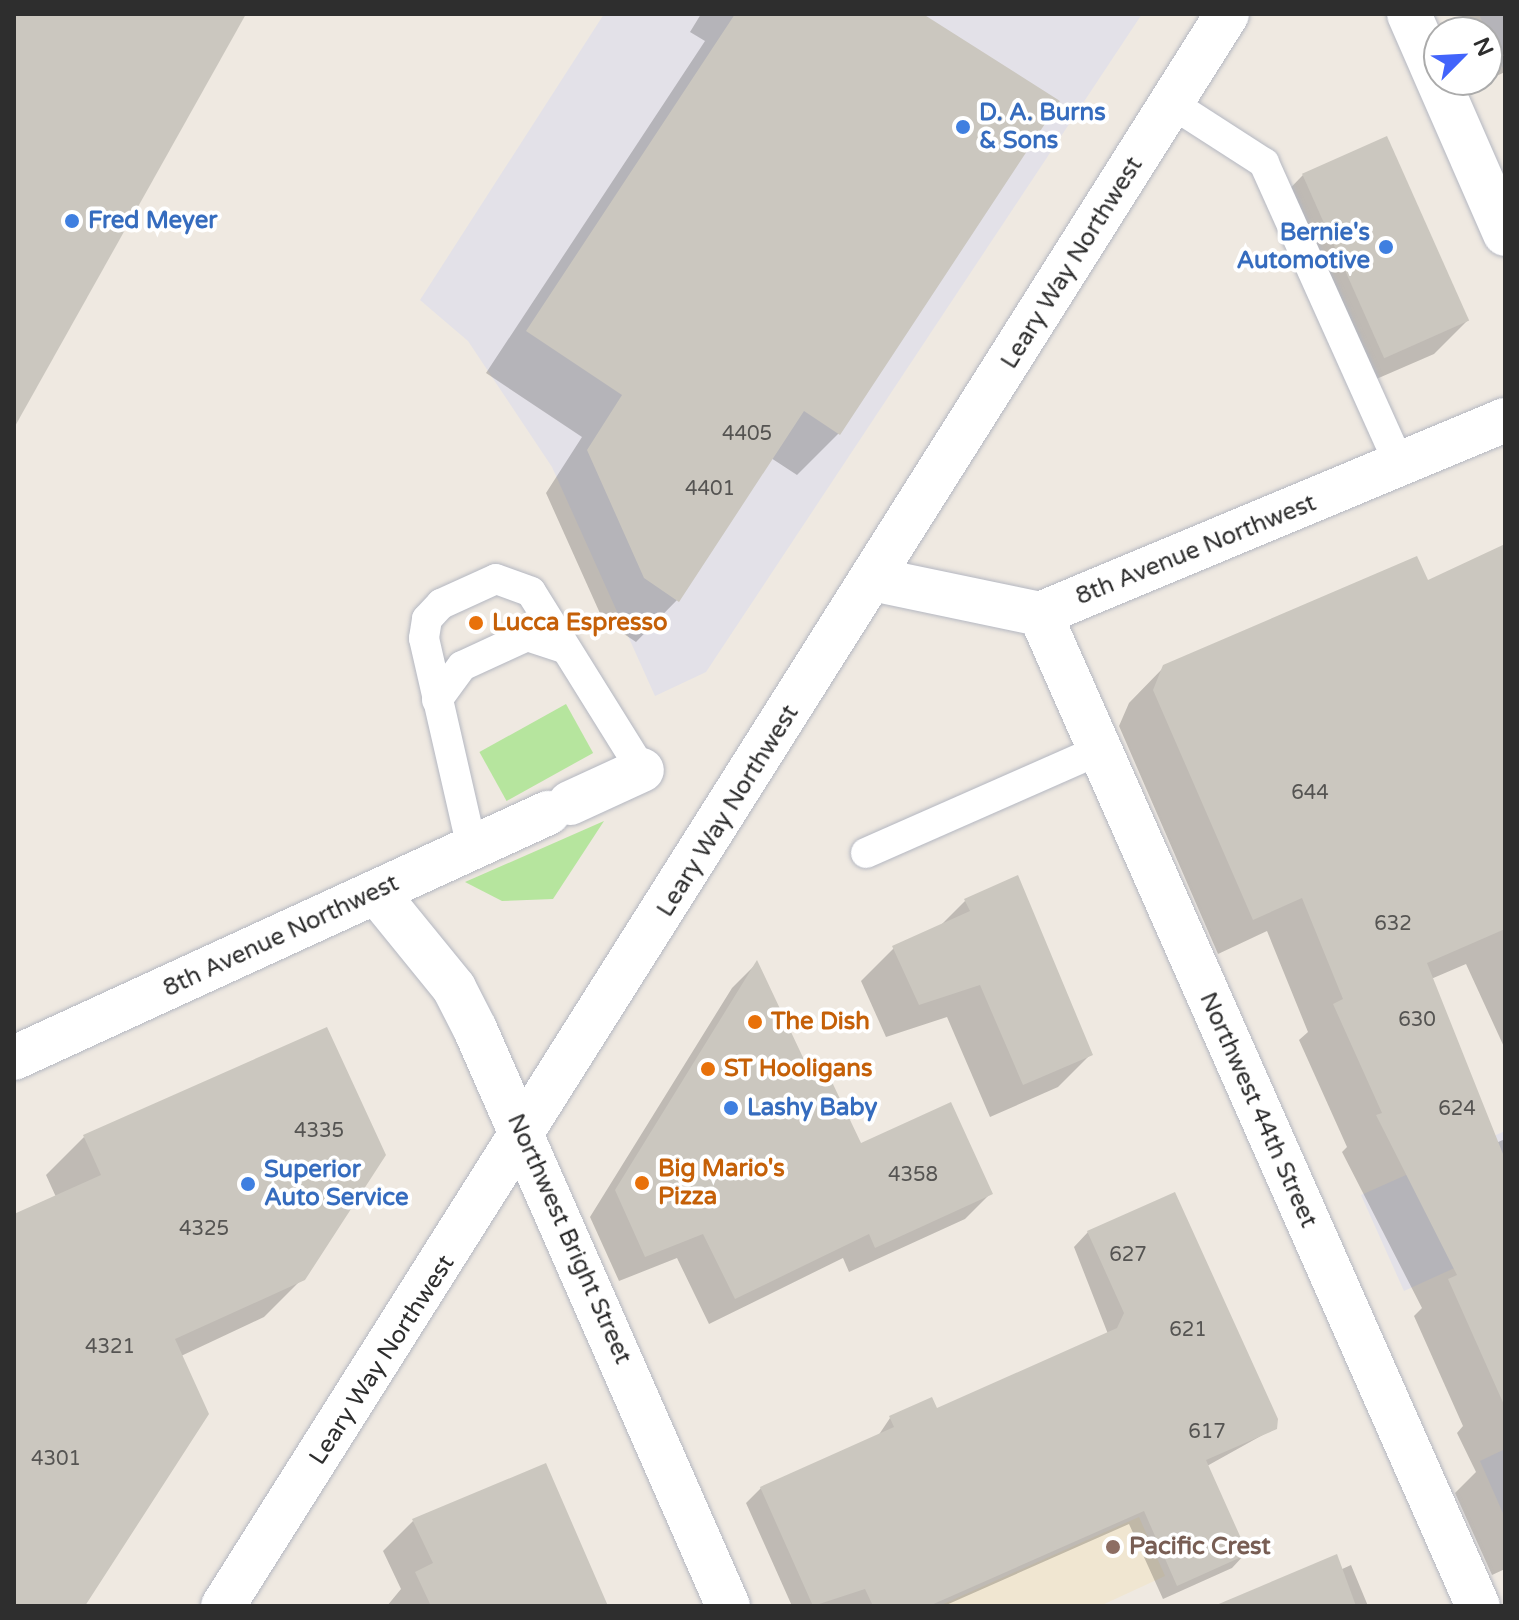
<!DOCTYPE html>
<html>
<head>
<meta charset="utf-8">
<style>
  body { margin:0 }
  #map { position:relative; width:1519px; height:1620px; overflow:hidden; background:#efe9e1; font-family:"Varela Round",sans-serif }
  div>[style] { position:absolute }
  .industrial>* { inset:0; background:#e3e1e8 }
  .education>* { inset:0; background:#f0e6d1 }
  .green>* { inset:0; background:#b6e59e; transform-origin:0 0 }
  .shadow>* { inset:0; background:#0003 }
  .building>* { inset:0; background:#cbc7bf; transform-origin:0 0 }
  .roads { filter:drop-shadow(0 0 2px #b4b7c1) drop-shadow(0 0 2px #b4b7c1) }
  .service>* { height:30px; margin:-15px; padding:0 15px; transform-origin:15px; border-radius:15px; background:#fff }
  .minor>* { height:44px; margin:-22px; padding:0 22px; transform-origin:22px; border-radius:22px; background:#fff }
  .secondary>* { height:44px; margin:-22px; padding:0 22px; transform-origin:22px; border-radius:22px; background:#fff }
  .dots>* { width:22px; height:22px; translate:-50% -50%; box-sizing:border-box; border:4px solid #fff; border-radius:50% }
  span { translate:-50% -50%; white-space:nowrap; text-align:center; line-height:1.15; -webkit-text-stroke:8px #fff; paint-order:stroke }
  .number-label { font-size:20px; color:#555452 }
  .number-label span { -webkit-text-stroke-width:0 }
  .shop-label { font-size:24px; color:#366cbe; font-weight:700 }
  .left { translate:0 -50%; text-align:left }
  .right { translate:-100% -50%; text-align:right }
  .street-label { font-size:24px; color:#2e2e2e }
  .food-label { font-size:24px; color:#c56008; font-weight:700 }
  .education-label { font-size:24px; color:#785e54; font-weight:700 }
  .frame { position:absolute; inset:0; border:16px solid #2e2e2e; pointer-events:none }
  .north { position:absolute; left:1423px; top:16px; width:80px; height:80px; box-sizing:border-box; background:#fff; border:2px solid #ababab; border-radius:50%; rotate:66deg; font-size:22px; font-weight:700; line-height:32px; text-align:center; color:#2e2e2e }
  .north::after { content:''; display:block; margin:auto; width:28px; height:36px; background:#4264fb; clip-path:polygon(50% 0,100% 100%,50% 72%,0 100%) }
</style>
</head>
<body>
<div id="map">
  <div class="industrial">
    <div style="clip-path:polygon(604px 14px,1142px 14px,706px 672px,655px 696px,552px 467px,468px 341px,420px 300px)"></div>
    <div style="clip-path:polygon(1479px 14px,1505px 14px,1505px 73px)"></div>
    <div style="clip-path:polygon(1505px 1131px,1505px 1245px,1404px 1291px,1361px 1195px)"></div>
    <div style="clip-path:polygon(1505px 1449px,1505px 1518px,1480px 1461px)"></div>
  </div>
  <div class="education">
    <div style="clip-path:polygon(1139px 1517px,1165px 1576px,1100px 1606px,939px 1606px)"></div>
  </div>
  <div class="green">
    <div style="left:566px;top:704px;width:56px;height:99px;rotate:61deg"></div>
    <div style="clip-path:polygon(604px 821px,553px 899px,502px 901px,465px 882px)"></div>
  </div>
  <div class="shadow">
    <div style="clip-path:polygon(701px 14px,919px 14px,839px 433px,797px 475px,771px 458px,677px 600px,636px 642px,603px 620px,546px 493px,582px 437px,486px 373px,705px 41px,690px 32px)"></div>
    <div style="clip-path:polygon(1462px 14px,1505px 14px,1505px 72px,1490px 79px,1487px 32px,1470px 32px)"></div>
    <div style="clip-path:polygon(1303px 175px,1467px 321px,1434px 354px,1351px 390px,1271px 208px)"></div>
    <div style="clip-path:polygon(1505px 546px,1505px 1049px,1466px 964px,1431px 979px,1496px 1143px,1505px 1139px,1505px 1569px,1492px 1575px,1455px 1493px,1476px 1472px,1457px 1433px,1463px 1426px,1414px 1316px,1422px 1308px,1342px 1152px,1347px 1147px,1299px 1040px,1308px 1032px,1267px 931px,1218px 954px,1119px 726px,1129px 703px,1164px 667px,1427px 582px)"></div>
    <div style="clip-path:polygon(966px 900px,1091px 1054px,1058px 1087px,990px 1117px,947px 1017px,886px 1037px,861px 981px,894px 948px,938px 928px)"></div>
    <div style="clip-path:polygon(756px 964px,807px 1071px,860px 1146px,991px 1193px,965px 1219px,849px 1272px,843px 1258px,709px 1324px,677px 1258px,619px 1281px,590px 1217px,732px 988px)"></div>
    <div style="clip-path:polygon(84px 1137px,303px 1278px,264px 1317px,181px 1356px,84px 1606px,14px 1606px,14px 1215px,56px 1197px,46px 1175px)"></div>
    <div style="clip-path:polygon(1088px 1232px,1275px 1428px,1207px 1466px,1246px 1553px,1232px 1568px,1163px 1599px,1129px 1524px,944px 1606px,792px 1606px,746px 1503px,761px 1488px,878px 1436px,890px 1418px,936px 1410px,1108px 1334px,1074px 1247px)"></div>
    <div style="clip-path:polygon(413px 1521px,606px 1606px,387px 1606px,401px 1589px,383px 1551px)"></div>
    <div style="clip-path:polygon(1351px 1565px,1368px 1606px,1224px 1606px,1340px 1570px)"></div>
  </div>
  <div class="building">
    <div style="clip-path:polygon(14px 14px,246px 14px,14px 428px)"></div>
    <div style="clip-path:polygon(735px 14px,923px 14px,1060px 101px,840px 435px,804px 411px,679px 602px,644px 578px,587px 450px,622px 395px,526px 331px)"></div>
    <div style="left:1387px;top:136px;width:202px;height:93px;rotate:66deg"></div>
    <div style="clip-path:polygon(1505px 544px,1505px 929px,1427px 963px,1505px 1159px,1505px 1407px,1448px 1279px,1457px 1275px,1376px 1115px,1382px 1113px,1333px 1004px,1343px 999px,1302px 898px,1253px 920px,1153px 690px,1163px 665px,1417px 556px,1428px 580px)"></div>
    <div style="clip-path:polygon(1018px 875px,1093px 1055px,1023px 1085px,980px 985px,919px 1005px,892px 946px,970px 911px,964px 899px)"></div>
    <div style="clip-path:polygon(757px 960px,808px 1068px,822px 1061px,861px 1143px,951px 1102px,993px 1194px,875px 1248px,869px 1234px,735px 1299px,703px 1234px,645px 1257px,615px 1190px)"></div>
    <div style="clip-path:polygon(327px 1027px,386px 1155px,305px 1280px,175px 1339px,209px 1414px,85px 1606px,14px 1606px,14px 1214px,101px 1175px,83px 1135px)"></div>
    <div style="clip-path:polygon(1175px 1192px,1278px 1419px,1277px 1429px,1206px 1460px,1248px 1554px,1177px 1586px,1144px 1511px,929px 1606px,873px 1606px,865px 1589px,813px 1606px,760px 1487px,894px 1427px,889px 1416px,932px 1397px,937px 1408px,1117px 1328px,1124px 1313px,1087px 1231px)"></div>
    <div style="clip-path:polygon(546px 1463px,608px 1606px,431px 1606px,415px 1572px,433px 1563px,412px 1519px)"></div>
    <div style="clip-path:polygon(1337px 1554px,1356px 1606px,1214px 1606px)"></div>
  </div>
  <div class="roads">
    <div class="service">
      <div style="left:1171px;top:103px;width:111px;rotate:32.8deg"></div>
      <div style="left:1264px;top:163px;width:332px;rotate:65.8deg"></div>
      <div style="left:437px;top:700px;width:42px;rotate:-53.7deg"></div>
      <div style="left:462px;top:666px;width:72px;rotate:-24.8deg"></div>
      <div style="left:527px;top:636px;width:40px;rotate:18deg"></div>
      <div style="left:472px;top:848px;width:215px;rotate:-102.9deg"></div>
      <div style="left:424px;top:638px;width:19px;rotate:-81deg"></div>
      <div style="left:427px;top:619px;width:21px;rotate:-47deg"></div>
      <div style="left:441px;top:604px;width:60px;rotate:-24.4deg"></div>
      <div style="left:496px;top:579px;width:37px;rotate:20deg"></div>
      <div style="left:531px;top:592px;width:210px;rotate:58.1deg"></div>
      <div style="left:866px;top:853px;width:255px;rotate:-23.8deg"></div>
    </div>
    <div class="minor">
      <div style="left:1409px;top:14px;width:240px;rotate:66.4deg"></div>
      <div style="left:1040px;top:614px;width:1084px;rotate:66.18deg"></div>
      <div style="left:570px;top:803px;width:79px;rotate:-24.6deg"></div>
      <div style="left:376px;top:892px;width:124px;rotate:50.9deg"></div>
      <div style="left:454px;top:988px;width:46px;rotate:62.9deg"></div>
      <div style="left:475px;top:1029px;width:630px;rotate:66.32deg"></div>
      <div style="left:14px;top:1058px;width:588px;rotate:-24.65deg"></div>
    </div>
    <div class="secondary">
      <div style="left:877px;top:580px;width:167px;rotate:11.8deg"></div>
      <div style="left:1040px;top:614px;width:504px;rotate:-22.65deg"></div>
      <div style="left:223px;top:1606px;width:1882px;rotate:-57.76deg"></div>
    </div>
  </div>
  <div class="dots">
    <div style="left:963px;top:127px;background:#3f7fe0"></div>
    <div style="left:72px;top:221px;background:#3f7fe0"></div>
    <div style="left:1386px;top:247px;background:#3f7fe0"></div>
    <div style="left:476px;top:623px;background:#e8710a"></div>
    <div style="left:755px;top:1022px;background:#e8710a"></div>
    <div style="left:708px;top:1069px;background:#e8710a"></div>
    <div style="left:731px;top:1108px;background:#3f7fe0"></div>
    <div style="left:642px;top:1183px;background:#e8710a"></div>
    <div style="left:248px;top:1184px;background:#3f7fe0"></div>
    <div style="left:1113px;top:1547px;background:#8d6e63"></div>
  </div>
  <div class="number-label">
    <span style="left:747px;top:434px">4405</span>
    <span style="left:710px;top:489px">4401</span>
    <span style="left:1310px;top:793px">644</span>
    <span style="left:1393px;top:924px">632</span>
    <span style="left:1417px;top:1020px">630</span>
    <span style="left:1457px;top:1109px">624</span>
    <span style="left:319px;top:1131px">4335</span>
    <span style="left:913px;top:1175px">4358</span>
    <span style="left:204px;top:1229px">4325</span>
    <span style="left:1128px;top:1255px">627</span>
    <span style="left:1188px;top:1330px">621</span>
    <span style="left:110px;top:1347px">4321</span>
    <span style="left:1207px;top:1432px">617</span>
    <span style="left:56px;top:1459px">4301</span>
  </div>
  <div class="shop-label">
    <span class="left" style="left:979px;top:127px">D. A. Burns<br>&amp; Sons</span>
    <span class="left" style="left:88px;top:221px">Fred Meyer</span>
    <span class="right" style="left:1370px;top:247px">Bernie's<br>Automotive</span>
    <span class="left" style="left:747px;top:1108px">Lashy Baby</span>
    <span class="left" style="left:264px;top:1184px">Superior<br>Auto Service</span>
  </div>
  <div class="street-label">
    <span style="left:1072px;top:263px;rotate:-58deg">Leary Way Northwest</span>
    <span style="left:1196px;top:550px;rotate:-22deg">8th Avenue Northwest</span>
    <span style="left:728px;top:811px;rotate:-58deg">Leary Way Northwest</span>
    <span style="left:281px;top:936px;rotate:-25deg">8th Avenue Northwest</span>
    <span style="left:1258px;top:1110px;rotate:66deg">Northwest 44th Street</span>
    <span style="left:569px;top:1239px;rotate:66deg">Northwest Bright Street</span>
    <span style="left:382px;top:1360px;rotate:-57deg">Leary Way Northwest</span>
  </div>
  <div class="food-label">
    <span class="left" style="left:492px;top:623px">Lucca Espresso</span>
    <span class="left" style="left:771px;top:1022px">The Dish</span>
    <span class="left" style="left:724px;top:1069px">ST Hooligans</span>
    <span class="left" style="left:658px;top:1183px">Big Mario's<br>Pizza</span>
  </div>
  <div class="education-label">
    <span class="left" style="left:1129px;top:1547px">Pacific Crest</span>
  </div>
  <div class="frame"></div>
  <div class="north">N</div>
</div>
</body>
</html>
